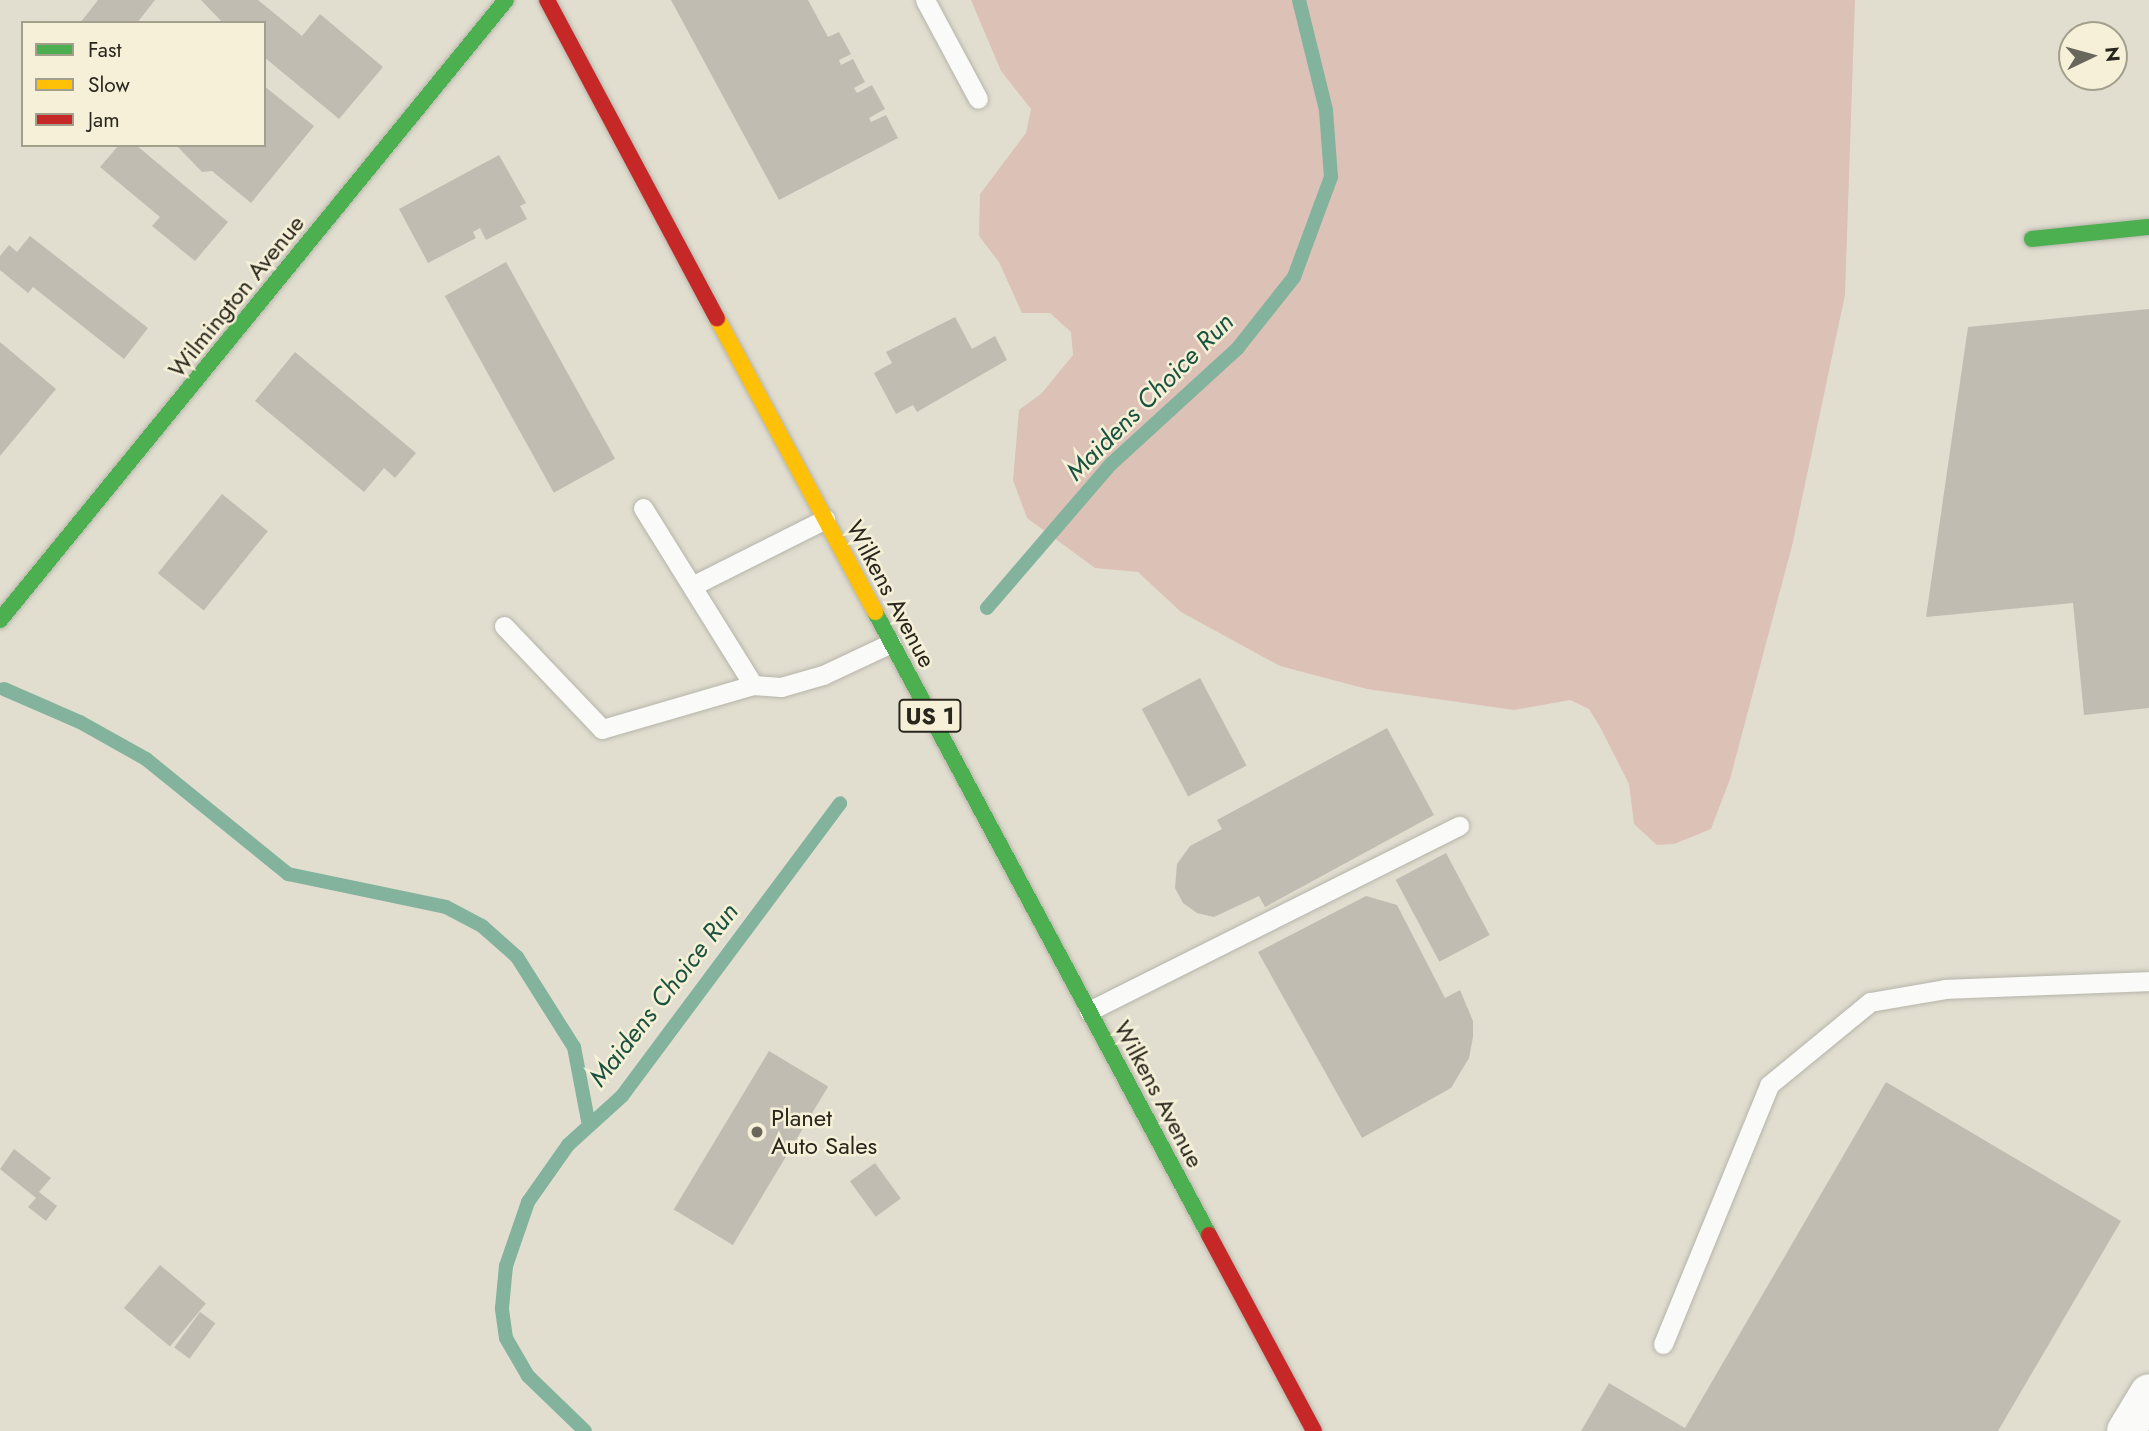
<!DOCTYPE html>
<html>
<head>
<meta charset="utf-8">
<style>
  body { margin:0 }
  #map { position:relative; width:2149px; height:1431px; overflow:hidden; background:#e1ded0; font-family:Jost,sans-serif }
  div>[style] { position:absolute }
  .green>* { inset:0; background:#dcc1b7 }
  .stream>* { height:14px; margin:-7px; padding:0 7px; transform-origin:7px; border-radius:7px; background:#83b39c }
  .building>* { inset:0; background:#c1bcb2; transform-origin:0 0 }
  .roads { filter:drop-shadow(0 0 2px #b6b4a9) drop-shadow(0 0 2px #b6b4a9) }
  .lane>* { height:19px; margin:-9.5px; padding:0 9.5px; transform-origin:9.5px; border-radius:9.5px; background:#fafaf8 }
  .street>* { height:38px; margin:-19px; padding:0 19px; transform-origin:19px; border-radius:19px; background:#fafaf8 }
  .fast>* { height:16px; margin:-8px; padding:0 8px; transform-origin:8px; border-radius:8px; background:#4caf50 }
  .slow>* { height:16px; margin:-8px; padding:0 8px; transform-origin:8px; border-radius:8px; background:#ffc107 }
  .jam>* { height:16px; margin:-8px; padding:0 8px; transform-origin:8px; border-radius:8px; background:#c62828 }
  .dots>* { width:19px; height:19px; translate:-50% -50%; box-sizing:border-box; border:4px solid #f5f0d7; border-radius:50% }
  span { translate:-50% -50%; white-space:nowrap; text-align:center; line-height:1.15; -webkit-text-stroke:5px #f5f0d7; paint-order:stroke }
  .shield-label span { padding:2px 5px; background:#f5f0d7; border:2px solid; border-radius:5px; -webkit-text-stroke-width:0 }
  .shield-label { font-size:23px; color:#28261d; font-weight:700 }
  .street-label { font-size:24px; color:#28261d }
  .poi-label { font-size:24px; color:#28261d }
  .left { translate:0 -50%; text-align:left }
  .water-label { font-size:26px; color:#19523e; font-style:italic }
  .legend { position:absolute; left:21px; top:21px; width:245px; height:126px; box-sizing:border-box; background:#f5f0d7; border:2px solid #a39f8d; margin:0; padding:9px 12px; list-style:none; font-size:21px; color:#28261d }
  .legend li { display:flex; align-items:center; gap:14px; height:35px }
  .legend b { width:35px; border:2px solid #a39f8d }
  .north { position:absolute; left:2058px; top:21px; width:70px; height:70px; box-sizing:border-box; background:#f5f0d7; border:2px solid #a39f8d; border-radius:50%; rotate:85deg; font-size:19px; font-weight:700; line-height:28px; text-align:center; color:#28261d }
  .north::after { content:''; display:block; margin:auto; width:24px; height:32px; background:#69665c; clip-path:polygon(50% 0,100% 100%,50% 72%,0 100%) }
</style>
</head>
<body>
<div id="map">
  <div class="green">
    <div style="clip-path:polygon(971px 0,1855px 0,1845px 295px,1792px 546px,1730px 779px,1711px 829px,1674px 844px,1657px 845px,1634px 824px,1629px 784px,1600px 727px,1589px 709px,1570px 700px,1514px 710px,1367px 689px,1280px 666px,1181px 612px,1138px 572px,1095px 568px,1027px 518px,1013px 480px,1019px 410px,1042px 393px,1073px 355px,1071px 332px,1050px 313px,1022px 313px,999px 262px,979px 236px,980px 194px,1026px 133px,1031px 109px,1001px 71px)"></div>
  </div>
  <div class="stream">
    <div style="left:987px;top:608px;width:190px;rotate:-49.3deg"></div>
    <div style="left:1111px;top:464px;width:171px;rotate:-42.4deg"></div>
    <div style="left:1237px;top:349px;width:92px;rotate:-51.6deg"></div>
    <div style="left:1294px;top:277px;width:107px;rotate:-69.7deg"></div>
    <div style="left:1331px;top:177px;width:67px;rotate:-94.3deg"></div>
    <div style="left:1326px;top:110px;width:113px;rotate:-103.8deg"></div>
    <div style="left:4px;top:689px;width:83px;rotate:23.5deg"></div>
    <div style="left:80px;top:722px;width:76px;rotate:29.3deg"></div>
    <div style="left:146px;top:759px;width:183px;rotate:39deg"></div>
    <div style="left:288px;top:874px;width:161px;rotate:11.8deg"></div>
    <div style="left:446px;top:907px;width:41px;rotate:27.8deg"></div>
    <div style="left:482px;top:926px;width:47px;rotate:41.5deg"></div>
    <div style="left:517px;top:957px;width:107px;rotate:57.7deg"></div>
    <div style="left:574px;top:1047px;width:80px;rotate:79.2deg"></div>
    <div style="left:585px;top:1431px;width:79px;rotate:-136deg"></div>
    <div style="left:528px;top:1376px;width:44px;rotate:-120.1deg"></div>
    <div style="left:506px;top:1338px;width:30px;rotate:-98deg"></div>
    <div style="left:502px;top:1308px;width:42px;rotate:-84.6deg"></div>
    <div style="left:506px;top:1266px;width:68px;rotate:-71deg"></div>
    <div style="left:528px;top:1202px;width:70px;rotate:-54.9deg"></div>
    <div style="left:568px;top:1145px;width:73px;rotate:-42.2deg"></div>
    <div style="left:622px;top:1096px;width:365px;rotate:-53.3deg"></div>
  </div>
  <div class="building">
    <div style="clip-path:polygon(98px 0,155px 0,137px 23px,80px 23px)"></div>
    <div style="clip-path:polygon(201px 0,258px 0,302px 36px,320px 14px,383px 67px,339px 119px,264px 57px,264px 23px,223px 23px)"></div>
    <div style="clip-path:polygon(671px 0,808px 0,828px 37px,839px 32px,851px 54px,839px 60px,841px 65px,853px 59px,865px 82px,854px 88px,857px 93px,872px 85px,885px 109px,869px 118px,871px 122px,886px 115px,898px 138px,779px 200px)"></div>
    <div style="clip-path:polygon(264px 86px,314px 126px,251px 203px,212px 171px,202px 172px,176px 145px,264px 145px)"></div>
    <div style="clip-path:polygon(119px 145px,136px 145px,228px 222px,195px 261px,152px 226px,160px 217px,100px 167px)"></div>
    <div style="clip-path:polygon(499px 155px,526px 203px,520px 206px,527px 219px,486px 240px,480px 228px,473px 232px,476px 238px,428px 263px,399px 209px)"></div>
    <div style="clip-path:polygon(30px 236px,148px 328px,124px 359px,33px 287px,28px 293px,0 270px,0 256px,9px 245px,17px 252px)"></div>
    <div style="left:506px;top:262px;width:225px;height:70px;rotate:61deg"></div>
    <div style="clip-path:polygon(2149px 309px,2149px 708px,2084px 715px,2073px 603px,1926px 617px,1968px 327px)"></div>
    <div style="clip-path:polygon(955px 317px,972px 349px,995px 336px,1007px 360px,917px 412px,913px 405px,896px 414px,874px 373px,892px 363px,886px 352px)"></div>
    <div style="clip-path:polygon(0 342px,56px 389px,0 456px)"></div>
    <div style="clip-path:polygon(295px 352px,416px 453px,395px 478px,384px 468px,364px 492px,255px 401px)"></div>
    <div style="left:222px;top:494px;width:59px;height:102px;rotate:39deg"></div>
    <div style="left:1200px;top:678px;width:99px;height:66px;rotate:62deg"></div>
    <div style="clip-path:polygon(1387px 728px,1434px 815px,1265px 907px,1259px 896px,1214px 917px,1197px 913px,1183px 903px,1175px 888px,1177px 864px,1190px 846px,1222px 829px,1217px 820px)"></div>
    <div style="left:1446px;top:853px;width:93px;height:57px;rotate:62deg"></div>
    <div style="clip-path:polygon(1366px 896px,1397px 905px,1445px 998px,1460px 990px,1473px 1021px,1473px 1037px,1469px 1058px,1451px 1088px,1362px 1138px,1258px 952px)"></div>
    <div style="left:769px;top:1051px;width:69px;height:185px;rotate:31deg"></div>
    <div style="clip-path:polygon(1886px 1082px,2121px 1221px,1998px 1431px,1581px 1431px,1609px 1383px,1685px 1428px)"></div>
    <div style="clip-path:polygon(14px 1149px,51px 1178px,39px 1192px,57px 1206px,46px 1221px,28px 1207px,36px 1198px,0 1169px)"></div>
    <div style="left:875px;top:1163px;width:44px;height:31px;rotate:54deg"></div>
    <div style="left:160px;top:1265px;width:60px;height:56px;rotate:40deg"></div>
    <div style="left:200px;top:1312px;width:19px;height:44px;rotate:36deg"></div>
  </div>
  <div class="roads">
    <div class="lane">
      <div style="left:925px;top:0;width:112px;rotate:61.8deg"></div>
      <div style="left:643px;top:508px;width:208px;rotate:58.1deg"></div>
      <div style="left:753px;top:685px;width:28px;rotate:4deg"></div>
      <div style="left:781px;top:687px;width:44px;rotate:-15.9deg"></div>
      <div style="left:823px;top:675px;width:75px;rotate:-25.2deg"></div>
      <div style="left:694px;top:585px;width:147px;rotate:-26.7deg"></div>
      <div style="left:504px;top:626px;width:142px;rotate:46.4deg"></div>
      <div style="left:602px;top:729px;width:157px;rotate:-16.2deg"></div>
      <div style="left:1089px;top:1011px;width:414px;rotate:-26.6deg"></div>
      <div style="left:1663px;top:1344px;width:280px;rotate:-67.7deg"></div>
      <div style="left:1769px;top:1085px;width:131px;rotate:-39.4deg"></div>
      <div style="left:1870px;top:1002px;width:76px;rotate:-9.8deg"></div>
      <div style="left:1945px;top:989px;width:204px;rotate:-2.2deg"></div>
    </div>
    <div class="street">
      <div style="left:2126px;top:1431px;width:44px;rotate:-58.8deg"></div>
    </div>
    <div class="fast">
      <div style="left:2032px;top:239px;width:118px;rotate:-5.9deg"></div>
      <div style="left:875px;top:612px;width:707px;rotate:61.8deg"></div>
      <div style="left:0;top:620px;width:800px;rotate:-50.78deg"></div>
    </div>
    <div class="slow">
      <div style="left:717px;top:318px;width:334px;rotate:61.7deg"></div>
    </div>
    <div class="jam">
      <div style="left:547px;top:0;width:361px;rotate:61.9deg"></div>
      <div style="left:1209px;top:1235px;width:222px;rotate:61.8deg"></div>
    </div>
  </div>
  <div class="dots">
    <div style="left:757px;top:1132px;background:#69665c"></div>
  </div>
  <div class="shield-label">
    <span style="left:930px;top:716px">US 1</span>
  </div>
  <div class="street-label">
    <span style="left:236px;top:296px;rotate:-51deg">Wilmington Avenue</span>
    <span style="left:891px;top:594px;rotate:62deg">Wilkens Avenue</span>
    <span style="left:1159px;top:1094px;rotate:62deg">Wilkens Avenue</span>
  </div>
  <div class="poi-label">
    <span class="left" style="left:771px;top:1132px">Planet<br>Auto Sales</span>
  </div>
  <div class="water-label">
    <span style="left:1150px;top:397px;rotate:-45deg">Maidens Choice Run</span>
    <span style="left:664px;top:995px;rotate:-52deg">Maidens Choice Run</span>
  </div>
  <ul class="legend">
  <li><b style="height:9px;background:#4caf50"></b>Fast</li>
  <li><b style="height:9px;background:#ffc107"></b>Slow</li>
  <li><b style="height:9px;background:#c62828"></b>Jam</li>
  </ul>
  <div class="north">N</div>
</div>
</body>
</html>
